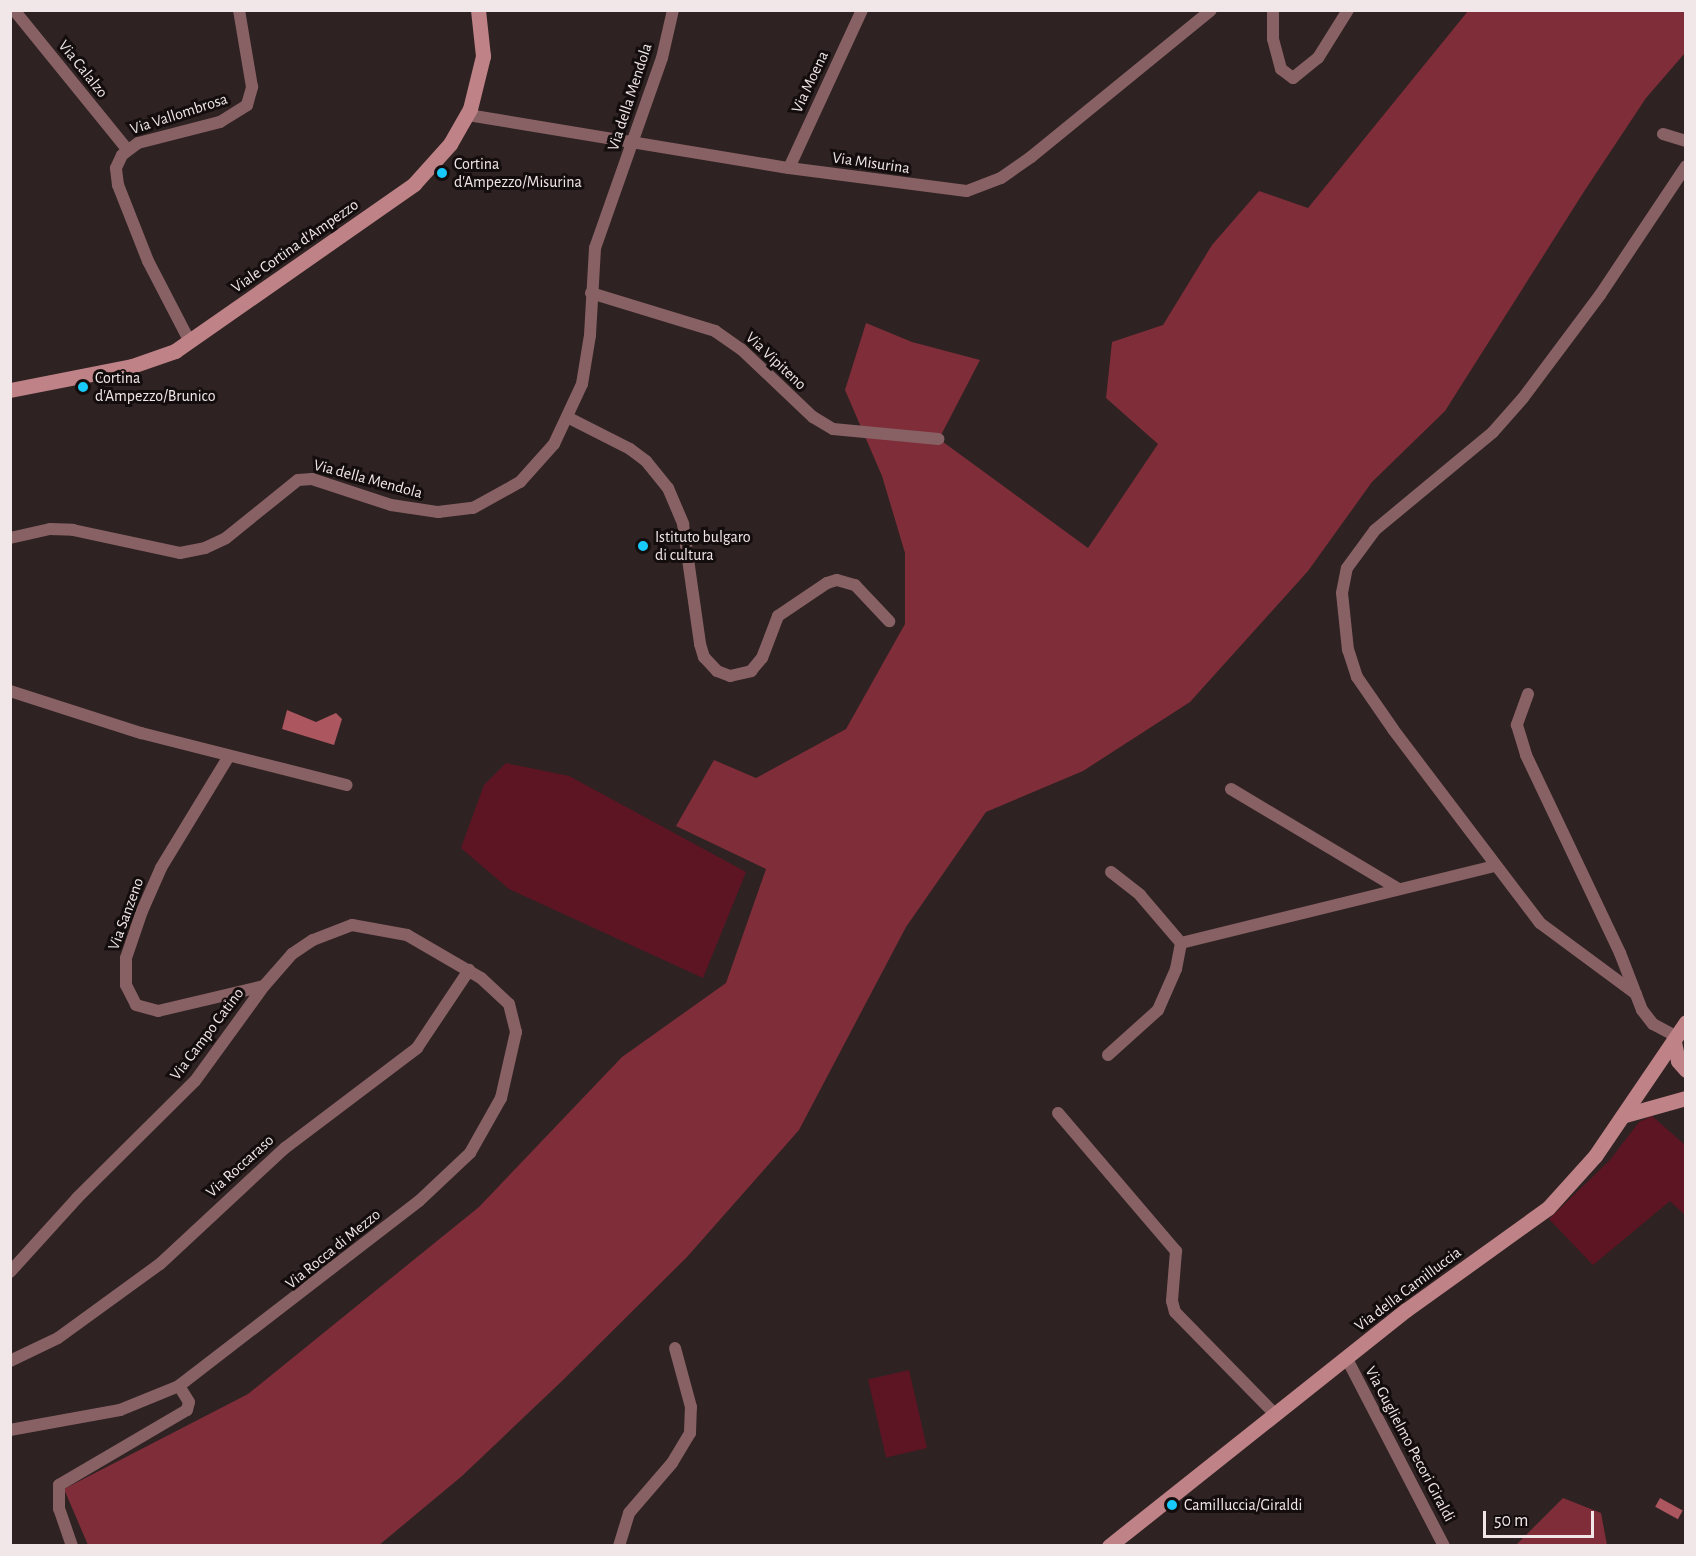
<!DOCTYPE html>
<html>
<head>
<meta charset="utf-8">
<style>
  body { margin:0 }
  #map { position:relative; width:1696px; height:1556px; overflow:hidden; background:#2f2222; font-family:"Alegreya Sans",sans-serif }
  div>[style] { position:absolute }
  .green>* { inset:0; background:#5e1523; transform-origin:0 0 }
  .forest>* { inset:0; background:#7e2d39 }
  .water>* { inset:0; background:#ac565f; transform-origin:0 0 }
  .street>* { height:12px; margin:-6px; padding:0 6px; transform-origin:6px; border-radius:6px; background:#886164 }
  .secondary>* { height:15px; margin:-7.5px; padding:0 7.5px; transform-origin:7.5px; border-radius:7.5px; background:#bf8287 }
  .dots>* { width:16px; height:16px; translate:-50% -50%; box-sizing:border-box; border:3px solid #130d0d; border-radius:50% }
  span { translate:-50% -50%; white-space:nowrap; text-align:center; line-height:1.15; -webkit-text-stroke:6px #130d0d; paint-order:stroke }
  .street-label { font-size:16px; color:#f1e7e8 }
  .poi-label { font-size:16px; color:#f1e7e8 }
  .left { translate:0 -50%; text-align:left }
  .frame { position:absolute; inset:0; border:12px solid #f1e7e8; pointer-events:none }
  .scale { position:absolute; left:1483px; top:1511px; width:111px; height:27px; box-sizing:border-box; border:3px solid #f1e7e8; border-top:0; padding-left:8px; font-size:18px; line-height:21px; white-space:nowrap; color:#f1e7e8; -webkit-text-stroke:4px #130d0d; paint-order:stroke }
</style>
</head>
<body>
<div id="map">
  <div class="green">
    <div style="clip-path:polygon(506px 763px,569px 776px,746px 872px,703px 978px,509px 889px,461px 848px,484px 785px)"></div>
    <div style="clip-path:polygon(1652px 1116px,1685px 1145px,1685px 1215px,1670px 1201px,1593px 1265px,1549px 1219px,1610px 1160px,1639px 1122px)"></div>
    <div style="left:909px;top:1370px;width:80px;height:42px;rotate:77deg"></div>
  </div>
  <div class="forest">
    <div style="clip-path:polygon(1468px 11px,1685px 11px,1685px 53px,1646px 98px,1585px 190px,1445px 411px,1372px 482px,1308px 571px,1190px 702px,1083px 771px,986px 812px,906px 927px,799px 1130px,687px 1257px,562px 1381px,462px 1476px,378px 1546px,88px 1545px,64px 1489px,248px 1394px,479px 1207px,622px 1057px,726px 983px,766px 869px,676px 826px,714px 760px,756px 778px,846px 729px,905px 624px,905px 553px,882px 476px,845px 390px,866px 323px,912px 342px,980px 360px,939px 439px,1088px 548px,1158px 444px,1106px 398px,1112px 342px,1163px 325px,1212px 245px,1259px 191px,1308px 208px)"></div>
    <div style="clip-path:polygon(1563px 1498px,1601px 1513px,1607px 1545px,1516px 1545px)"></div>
  </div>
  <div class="water">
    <div style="clip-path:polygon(287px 710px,316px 722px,336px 713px,342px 719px,334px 745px,282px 729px)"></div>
    <div style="left:1660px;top:1498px;width:26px;height:10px;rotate:29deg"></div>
  </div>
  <div class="street">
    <div style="left:14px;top:10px;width:179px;rotate:50.9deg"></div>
    <div style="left:1273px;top:10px;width:29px;rotate:90deg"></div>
    <div style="left:1273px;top:39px;width:31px;rotate:75deg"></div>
    <div style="left:1281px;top:69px;width:15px;rotate:37deg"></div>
    <div style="left:1293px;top:78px;width:32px;rotate:-39deg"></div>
    <div style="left:1318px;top:58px;width:57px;rotate:-58deg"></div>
    <div style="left:468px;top:115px;width:325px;rotate:9.4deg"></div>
    <div style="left:789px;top:168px;width:179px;rotate:7.4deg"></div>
    <div style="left:967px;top:191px;width:36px;rotate:-21deg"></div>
    <div style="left:1001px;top:178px;width:37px;rotate:-35deg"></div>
    <div style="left:1031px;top:157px;width:232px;rotate:-39.2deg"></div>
    <div style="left:1663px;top:134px;width:24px;rotate:17deg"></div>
    <div style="left:789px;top:168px;width:174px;rotate:-65.2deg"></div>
    <div style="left:591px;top:293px;width:130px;rotate:17deg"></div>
    <div style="left:715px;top:331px;width:32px;rotate:35deg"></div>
    <div style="left:741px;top:349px;width:99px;rotate:43.4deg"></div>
    <div style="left:813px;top:417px;width:23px;rotate:31deg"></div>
    <div style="left:833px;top:429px;width:106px;rotate:5.4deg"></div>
    <div style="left:190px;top:342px;width:91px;rotate:-117.4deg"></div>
    <div style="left:148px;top:261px;width:82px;rotate:-111.5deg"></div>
    <div style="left:118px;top:185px;width:17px;rotate:-97deg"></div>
    <div style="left:116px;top:168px;width:14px;rotate:-65deg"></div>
    <div style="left:122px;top:155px;width:20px;rotate:-37deg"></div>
    <div style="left:138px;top:143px;width:85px;rotate:-14.4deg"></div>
    <div style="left:220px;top:122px;width:32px;rotate:-32deg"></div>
    <div style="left:247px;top:105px;width:19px;rotate:-74deg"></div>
    <div style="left:252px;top:87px;width:78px;rotate:-99.6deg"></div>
    <div style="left:569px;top:418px;width:68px;rotate:26.9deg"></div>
    <div style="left:630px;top:449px;width:20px;rotate:37deg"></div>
    <div style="left:646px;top:461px;width:35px;rotate:51deg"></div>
    <div style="left:668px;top:488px;width:39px;rotate:67deg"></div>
    <div style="left:683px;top:524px;width:121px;rotate:81.9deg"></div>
    <div style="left:700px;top:644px;width:14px;rotate:73deg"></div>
    <div style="left:704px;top:657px;width:19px;rotate:47deg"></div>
    <div style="left:717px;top:671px;width:14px;rotate:21deg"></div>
    <div style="left:730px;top:676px;width:22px;rotate:-13deg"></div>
    <div style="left:751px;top:671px;width:17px;rotate:-50deg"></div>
    <div style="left:762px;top:658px;width:45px;rotate:-69.1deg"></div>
    <div style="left:778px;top:616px;width:59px;rotate:-34deg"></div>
    <div style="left:827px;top:583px;width:10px;rotate:-17deg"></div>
    <div style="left:837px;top:580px;width:19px;rotate:16deg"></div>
    <div style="left:855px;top:585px;width:50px;rotate:46.6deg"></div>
    <div style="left:10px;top:538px;width:41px;rotate:-12.7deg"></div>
    <div style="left:50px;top:529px;width:23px;rotate:2deg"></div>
    <div style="left:73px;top:530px;width:109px;rotate:12.1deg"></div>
    <div style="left:180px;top:553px;width:25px;rotate:-11deg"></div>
    <div style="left:205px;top:548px;width:23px;rotate:-25deg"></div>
    <div style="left:226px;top:538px;width:92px;rotate:-38.9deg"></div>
    <div style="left:298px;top:480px;width:14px;rotate:-4deg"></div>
    <div style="left:312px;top:479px;width:83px;rotate:18.2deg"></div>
    <div style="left:391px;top:505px;width:48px;rotate:8.5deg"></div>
    <div style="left:438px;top:512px;width:35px;rotate:-7deg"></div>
    <div style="left:473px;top:508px;width:54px;rotate:-29deg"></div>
    <div style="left:520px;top:482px;width:51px;rotate:-48.2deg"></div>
    <div style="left:554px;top:444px;width:66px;rotate:-65deg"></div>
    <div style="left:582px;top:384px;width:50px;rotate:-80.7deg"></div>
    <div style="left:590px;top:335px;width:87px;rotate:-86.7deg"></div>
    <div style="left:595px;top:248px;width:201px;rotate:-70.6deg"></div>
    <div style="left:662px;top:58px;width:49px;rotate:-77.1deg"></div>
    <div style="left:10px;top:691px;width:138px;rotate:17.8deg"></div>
    <div style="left:141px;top:733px;width:212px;rotate:14.2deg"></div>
    <div style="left:1528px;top:694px;width:33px;rotate:110deg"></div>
    <div style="left:1517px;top:725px;width:31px;rotate:73deg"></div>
    <div style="left:1526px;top:755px;width:219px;rotate:64.6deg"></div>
    <div style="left:1620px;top:953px;width:61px;rotate:68.9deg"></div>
    <div style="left:1642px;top:1010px;width:18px;rotate:52deg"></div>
    <div style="left:1653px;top:1024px;width:27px;rotate:28deg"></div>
    <div style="left:229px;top:756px;width:131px;rotate:121.3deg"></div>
    <div style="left:161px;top:868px;width:47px;rotate:113.8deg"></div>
    <div style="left:142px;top:911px;width:50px;rotate:108.8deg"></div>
    <div style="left:126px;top:958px;width:27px;rotate:90deg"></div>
    <div style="left:126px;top:985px;width:22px;rotate:63deg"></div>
    <div style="left:136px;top:1005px;width:23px;rotate:15deg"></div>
    <div style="left:158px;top:1011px;width:109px;rotate:-13.3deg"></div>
    <div style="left:1231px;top:789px;width:193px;rotate:30.8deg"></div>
    <div style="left:1111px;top:872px;width:37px;rotate:38deg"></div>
    <div style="left:1140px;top:895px;width:63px;rotate:49.5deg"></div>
    <div style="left:1181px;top:943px;width:323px;rotate:-13.8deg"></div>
    <div style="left:1636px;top:994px;width:119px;rotate:-143.5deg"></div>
    <div style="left:1540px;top:923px;width:243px;rotate:-127.2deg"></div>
    <div style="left:1393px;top:729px;width:63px;rotate:-124.7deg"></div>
    <div style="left:1357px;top:677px;width:28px;rotate:-108deg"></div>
    <div style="left:1348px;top:650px;width:57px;rotate:-96deg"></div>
    <div style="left:1342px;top:593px;width:25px;rotate:-79deg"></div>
    <div style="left:1347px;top:568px;width:47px;rotate:-53.6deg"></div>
    <div style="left:1375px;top:530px;width:153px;rotate:-39.7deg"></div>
    <div style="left:1493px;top:432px;width:45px;rotate:-48.6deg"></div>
    <div style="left:1523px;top:398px;width:129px;rotate:-53.2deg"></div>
    <div style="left:1600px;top:295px;width:155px;rotate:-56.3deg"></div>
    <div style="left:1108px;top:1055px;width:67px;rotate:-42deg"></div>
    <div style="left:1158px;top:1010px;width:45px;rotate:-66.3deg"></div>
    <div style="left:1176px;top:969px;width:26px;rotate:-79deg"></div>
    <div style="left:1058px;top:1113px;width:182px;rotate:49.5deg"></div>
    <div style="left:1176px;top:1251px;width:50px;rotate:94.6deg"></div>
    <div style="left:1172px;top:1301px;width:11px;rotate:75deg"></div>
    <div style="left:1175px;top:1312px;width:144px;rotate:45.6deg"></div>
    <div style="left:10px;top:1272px;width:100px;rotate:-47.8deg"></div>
    <div style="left:77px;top:1198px;width:166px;rotate:-44.8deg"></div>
    <div style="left:195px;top:1081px;width:117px;rotate:-54deg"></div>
    <div style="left:264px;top:986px;width:43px;rotate:-48.8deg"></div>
    <div style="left:292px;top:954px;width:25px;rotate:-34deg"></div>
    <div style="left:313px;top:940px;width:42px;rotate:-21deg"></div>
    <div style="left:352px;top:925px;width:56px;rotate:10.3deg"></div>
    <div style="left:407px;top:935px;width:86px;rotate:30.2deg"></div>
    <div style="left:481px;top:978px;width:38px;rotate:43deg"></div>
    <div style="left:509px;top:1004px;width:29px;rotate:76deg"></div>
    <div style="left:516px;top:1032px;width:68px;rotate:102.8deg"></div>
    <div style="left:501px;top:1098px;width:63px;rotate:119.4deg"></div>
    <div style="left:470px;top:1153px;width:70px;rotate:136.7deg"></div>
    <div style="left:419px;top:1201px;width:303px;rotate:142.4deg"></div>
    <div style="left:179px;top:1386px;width:64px;rotate:157.9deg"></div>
    <div style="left:120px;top:1410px;width:112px;rotate:169.7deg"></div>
    <div style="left:1347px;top:1359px;width:211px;rotate:62.6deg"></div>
    <div style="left:10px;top:1361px;width:53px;rotate:-25.6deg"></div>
    <div style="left:58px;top:1338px;width:126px;rotate:-36deg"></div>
    <div style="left:160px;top:1264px;width:171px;rotate:-42.9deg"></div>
    <div style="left:285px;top:1148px;width:166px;rotate:-37.1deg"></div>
    <div style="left:417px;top:1048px;width:94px;rotate:-56.3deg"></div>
    <div style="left:72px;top:1546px;width:39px;rotate:-109deg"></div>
    <div style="left:59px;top:1509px;width:24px;rotate:-90deg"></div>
    <div style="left:59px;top:1485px;width:148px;rotate:-30.4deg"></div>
    <div style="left:187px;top:1410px;width:8px;rotate:-76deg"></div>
    <div style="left:189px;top:1402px;width:19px;rotate:-122deg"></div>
    <div style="left:619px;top:1546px;width:34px;rotate:-73deg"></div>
    <div style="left:629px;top:1513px;width:66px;rotate:-49.3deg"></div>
    <div style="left:672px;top:1463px;width:35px;rotate:-59deg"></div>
    <div style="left:690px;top:1433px;width:26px;rotate:-88deg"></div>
    <div style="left:691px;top:1407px;width:61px;rotate:-105.2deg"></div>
  </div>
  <div class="secondary">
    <div style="left:10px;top:390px;width:124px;rotate:-11.1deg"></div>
    <div style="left:132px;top:366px;width:46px;rotate:-19.2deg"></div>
    <div style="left:175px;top:351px;width:292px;rotate:-34.9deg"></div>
    <div style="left:414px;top:184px;width:54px;rotate:-48deg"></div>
    <div style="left:450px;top:144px;width:40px;rotate:-60.3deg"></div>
    <div style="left:470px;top:109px;width:55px;rotate:-76.2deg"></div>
    <div style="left:483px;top:56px;width:46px;rotate:-96.2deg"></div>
    <div style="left:1674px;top:1042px;width:19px;rotate:78deg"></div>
    <div style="left:1678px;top:1061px;width:12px;rotate:48deg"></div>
    <div style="left:1625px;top:1115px;width:63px;rotate:-15.6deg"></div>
    <div style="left:1109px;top:1546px;width:379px;rotate:-38.5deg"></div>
    <div style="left:1406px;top:1310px;width:175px;rotate:-35.7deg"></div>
    <div style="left:1548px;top:1208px;width:70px;rotate:-47.9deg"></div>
    <div style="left:1595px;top:1156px;width:162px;rotate:-55.8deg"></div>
  </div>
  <div class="dots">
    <div style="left:442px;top:173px;background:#18cafc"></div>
    <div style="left:83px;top:387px;background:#18cafc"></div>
    <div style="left:643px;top:546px;background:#18cafc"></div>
    <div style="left:1172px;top:1505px;background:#18cafc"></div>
  </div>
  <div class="street-label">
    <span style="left:83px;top:69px;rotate:51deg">Via Calalzo</span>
    <span style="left:810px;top:82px;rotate:-65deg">Via Moena</span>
    <span style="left:630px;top:97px;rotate:-72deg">Via della Mendola</span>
    <span style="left:179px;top:114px;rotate:-18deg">Via Vallombrosa</span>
    <span style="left:871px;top:163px;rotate:8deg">Via Misurina</span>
    <span style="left:295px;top:246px;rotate:-35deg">Viale Cortina d'Ampezzo</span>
    <span style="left:776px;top:361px;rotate:43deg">Via Vipiteno</span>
    <span style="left:368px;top:479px;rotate:15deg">Via della Mendola</span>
    <span style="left:126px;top:914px;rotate:-70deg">Via Sanzeno</span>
    <span style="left:207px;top:1034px;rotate:-53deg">Via Campo Catino</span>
    <span style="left:240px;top:1166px;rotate:-42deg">Via Roccaraso</span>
    <span style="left:333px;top:1249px;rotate:-39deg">Via Rocca di Mezzo</span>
    <span style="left:1408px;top:1289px;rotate:-37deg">Via della Camilluccia</span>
    <span style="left:1410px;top:1444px;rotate:62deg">Via Guglielmo Pecori Giraldi</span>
  </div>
  <div class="poi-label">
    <span class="left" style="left:454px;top:173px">Cortina<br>d'Ampezzo/Misurina</span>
    <span class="left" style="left:95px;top:387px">Cortina<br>d'Ampezzo/Brunico</span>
    <span class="left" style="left:655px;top:546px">Istituto bulgaro<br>di cultura</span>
    <span class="left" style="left:1184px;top:1505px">Camilluccia/Giraldi</span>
  </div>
  <div class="frame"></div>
  <div class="scale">50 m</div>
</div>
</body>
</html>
